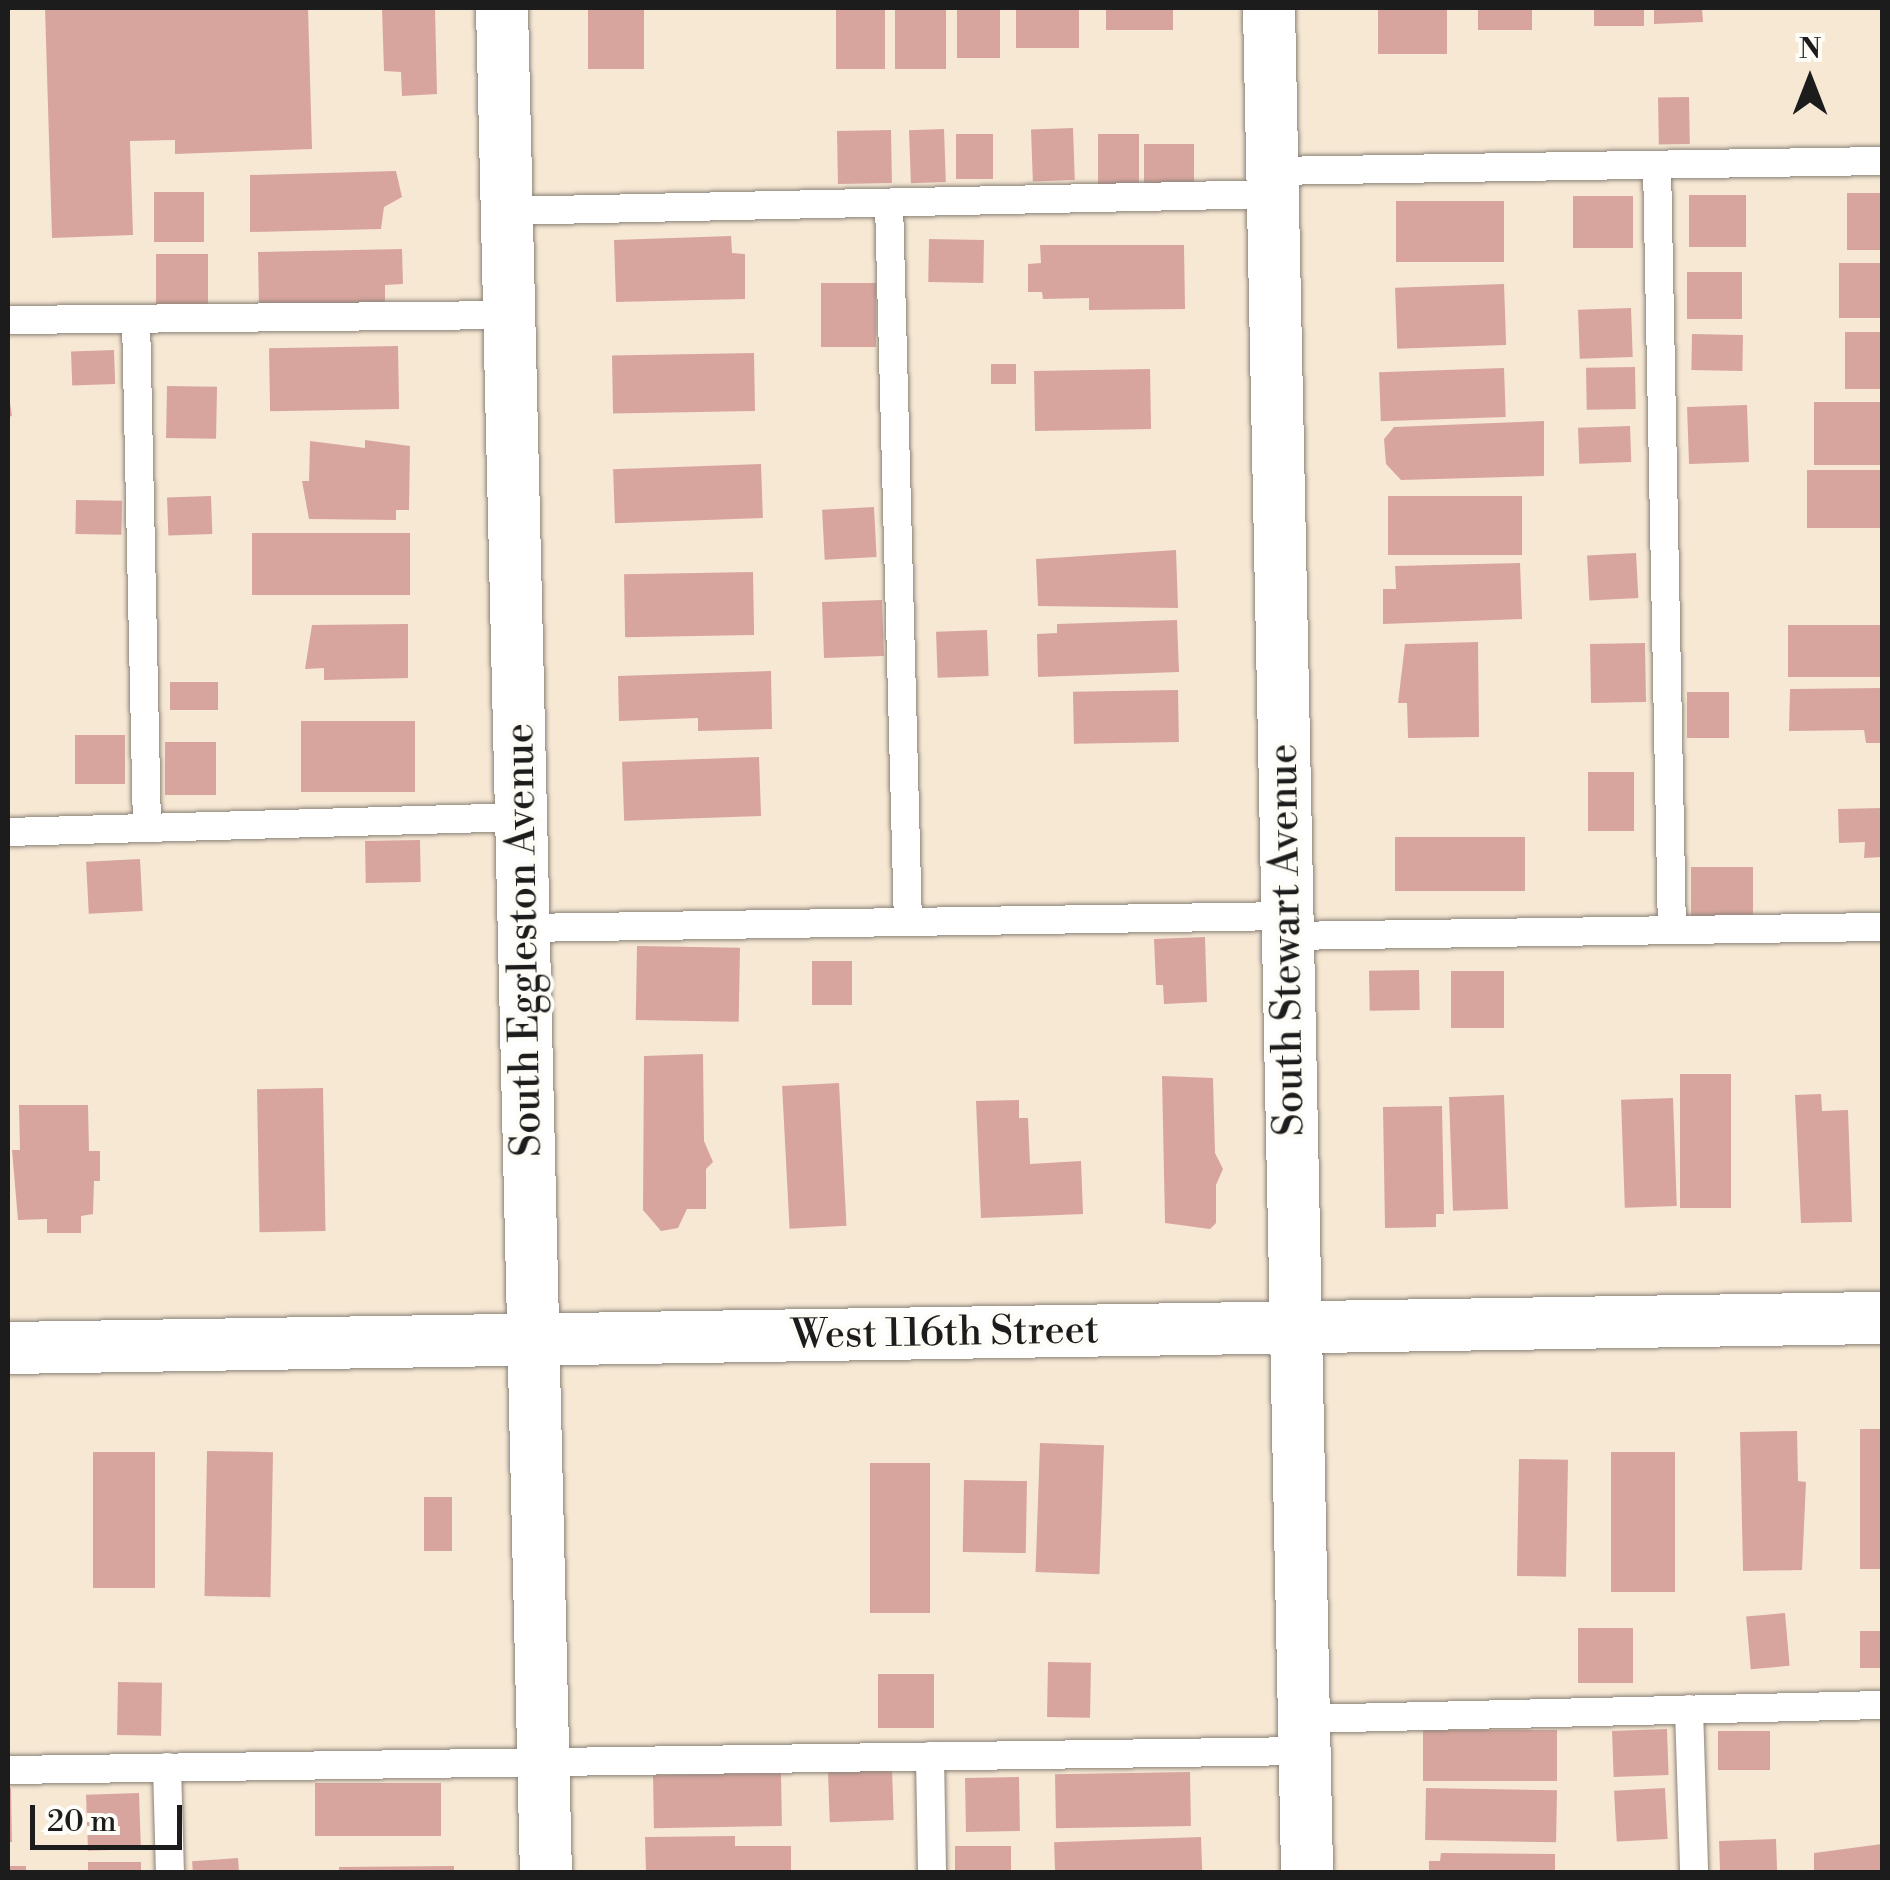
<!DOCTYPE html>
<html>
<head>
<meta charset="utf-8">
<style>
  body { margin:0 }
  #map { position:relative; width:1890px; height:1880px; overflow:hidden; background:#f7e8d4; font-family:"Libre Bodoni",serif }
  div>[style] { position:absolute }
  .building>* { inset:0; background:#d8a59e; transform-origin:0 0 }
  .roads { filter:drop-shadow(0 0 2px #8a8278) drop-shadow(0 0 2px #8a8278) }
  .lane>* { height:28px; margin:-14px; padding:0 14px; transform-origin:14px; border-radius:14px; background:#fff }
  .street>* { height:52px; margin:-26px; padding:0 26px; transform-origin:26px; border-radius:26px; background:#fff }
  span { translate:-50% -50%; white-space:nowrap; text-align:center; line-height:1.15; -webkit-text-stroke:8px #fdfcf7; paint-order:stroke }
  .street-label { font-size:40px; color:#1c1c1c }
  .frame { position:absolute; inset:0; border:10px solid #1c1c1c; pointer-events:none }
  .north { position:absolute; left:1760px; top:30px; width:100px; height:100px; -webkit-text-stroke:8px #fdfcf7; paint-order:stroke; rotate:0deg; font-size:28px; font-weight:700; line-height:40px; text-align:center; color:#1c1c1c }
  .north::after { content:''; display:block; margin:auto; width:35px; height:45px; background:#1c1c1c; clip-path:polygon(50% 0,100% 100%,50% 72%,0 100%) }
  .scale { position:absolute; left:30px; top:1805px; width:152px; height:45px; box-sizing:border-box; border:5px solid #1c1c1c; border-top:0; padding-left:12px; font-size:30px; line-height:35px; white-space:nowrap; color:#1c1c1c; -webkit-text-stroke:8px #fdfcf7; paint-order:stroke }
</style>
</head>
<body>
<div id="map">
  <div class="building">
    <div style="clip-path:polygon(45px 8px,308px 8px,312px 149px,175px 154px,175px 140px,130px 141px,133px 235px,52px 238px)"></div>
    <div style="clip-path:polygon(382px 8px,435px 8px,437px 94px,402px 96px,401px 72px,384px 71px)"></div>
    <div style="left:588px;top:8px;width:56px;height:61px"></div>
    <div style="left:836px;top:8px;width:49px;height:61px"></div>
    <div style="left:895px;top:8px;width:51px;height:61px"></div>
    <div style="left:957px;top:8px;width:43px;height:50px"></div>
    <div style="left:1016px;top:8px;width:63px;height:40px"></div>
    <div style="left:1106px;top:8px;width:67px;height:22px"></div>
    <div style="left:1378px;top:8px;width:69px;height:46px"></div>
    <div style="left:1478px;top:8px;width:54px;height:22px"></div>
    <div style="left:1594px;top:8px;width:50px;height:18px"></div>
    <div style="clip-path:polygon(1654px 8px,1702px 8px,1703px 22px,1654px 24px)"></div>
    <div style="left:1689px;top:97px;width:47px;height:31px;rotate:89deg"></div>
    <div style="left:1073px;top:128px;width:52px;height:42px;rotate:88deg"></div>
    <div style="left:944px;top:129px;width:53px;height:35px;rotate:88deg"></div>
    <div style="left:891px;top:130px;width:53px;height:54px;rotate:89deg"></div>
    <div style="left:956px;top:134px;width:37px;height:45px"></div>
    <div style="left:1139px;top:134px;width:50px;height:41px;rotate:90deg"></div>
    <div style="left:1144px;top:144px;width:50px;height:43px"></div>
    <div style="clip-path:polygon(396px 171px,402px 197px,384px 207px,381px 229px,250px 232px,250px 175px)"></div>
    <div style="left:154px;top:192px;width:50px;height:50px"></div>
    <div style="left:1847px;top:193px;width:35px;height:57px"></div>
    <div style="left:1689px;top:195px;width:57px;height:52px"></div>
    <div style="left:1633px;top:196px;width:52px;height:60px;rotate:90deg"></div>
    <div style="left:1504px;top:201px;width:61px;height:108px;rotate:90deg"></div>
    <div style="clip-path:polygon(731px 236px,732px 253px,745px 254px,745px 299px,616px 302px,614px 240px)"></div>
    <div style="left:929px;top:239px;width:55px;height:43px;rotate:1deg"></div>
    <div style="clip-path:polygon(1040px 245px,1184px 245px,1185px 309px,1089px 310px,1089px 298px,1043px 299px,1042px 292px,1028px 292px,1028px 264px,1041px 263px)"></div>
    <div style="clip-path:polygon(402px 249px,403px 284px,385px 285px,385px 305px,259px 309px,258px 252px)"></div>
    <div style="left:208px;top:254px;width:50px;height:52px;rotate:90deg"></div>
    <div style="left:1882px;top:263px;width:55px;height:43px;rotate:90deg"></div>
    <div style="left:1687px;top:272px;width:55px;height:47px"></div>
    <div style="left:821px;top:283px;width:55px;height:64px"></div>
    <div style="left:1504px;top:284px;width:61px;height:109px;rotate:88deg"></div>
    <div style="left:1631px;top:308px;width:49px;height:53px;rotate:88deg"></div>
    <div style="left:1882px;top:332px;width:57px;height:37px;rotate:90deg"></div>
    <div style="left:1692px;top:334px;width:51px;height:36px;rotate:1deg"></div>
    <div style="left:398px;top:346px;width:63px;height:129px;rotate:89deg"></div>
    <div style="left:114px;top:350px;width:34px;height:43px;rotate:88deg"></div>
    <div style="left:754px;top:353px;width:58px;height:142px;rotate:89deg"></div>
    <div style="left:991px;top:364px;width:25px;height:20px"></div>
    <div style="left:1635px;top:367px;width:42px;height:49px;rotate:89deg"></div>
    <div style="left:1504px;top:368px;width:49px;height:125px;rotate:88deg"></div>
    <div style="left:1150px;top:369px;width:60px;height:116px;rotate:89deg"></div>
    <div style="left:167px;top:386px;width:50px;height:52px;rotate:1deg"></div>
    <div style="clip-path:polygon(8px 390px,12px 416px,8px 417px)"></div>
    <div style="left:1814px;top:402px;width:68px;height:63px"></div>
    <div style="left:1747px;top:405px;width:57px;height:60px;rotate:88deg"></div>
    <div style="clip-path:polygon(1544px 421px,1544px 476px,1401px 480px,1386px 464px,1384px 439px,1394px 427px)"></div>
    <div style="left:1630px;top:426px;width:36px;height:52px;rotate:88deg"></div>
    <div style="clip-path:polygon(365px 440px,410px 446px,409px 510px,396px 510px,396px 520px,309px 519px,302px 481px,309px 481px,310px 441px,365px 448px)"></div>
    <div style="left:761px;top:464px;width:54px;height:148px;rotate:88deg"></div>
    <div style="left:1882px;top:470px;width:58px;height:75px;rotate:90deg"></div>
    <div style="left:211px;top:496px;width:38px;height:44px;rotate:88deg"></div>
    <div style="left:1388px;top:496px;width:134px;height:59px"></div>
    <div style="left:76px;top:500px;width:46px;height:34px;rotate:1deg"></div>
    <div style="left:874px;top:507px;width:50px;height:52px;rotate:87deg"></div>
    <div style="left:410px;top:533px;width:62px;height:158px;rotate:90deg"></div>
    <div style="clip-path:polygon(1176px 550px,1178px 608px,1038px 606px,1036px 559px)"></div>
    <div style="left:1636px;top:553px;width:45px;height:49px;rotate:87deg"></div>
    <div style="clip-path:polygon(1520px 563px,1522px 619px,1383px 624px,1383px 589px,1396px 589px,1395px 566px)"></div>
    <div style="left:753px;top:572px;width:63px;height:129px;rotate:89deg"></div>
    <div style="left:882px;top:600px;width:56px;height:60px;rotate:88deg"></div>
    <div style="clip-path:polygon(1177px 620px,1179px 672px,1038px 677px,1037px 634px,1057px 633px,1057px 624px)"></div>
    <div style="clip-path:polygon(408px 624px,408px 678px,324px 680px,324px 668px,305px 669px,312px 625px)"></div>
    <div style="left:1882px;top:625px;width:52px;height:94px;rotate:90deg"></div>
    <div style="left:987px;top:630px;width:46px;height:51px;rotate:88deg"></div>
    <div style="clip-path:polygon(1478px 642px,1479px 737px,1408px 738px,1407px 703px,1398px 703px,1405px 644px)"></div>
    <div style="left:1645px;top:643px;width:59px;height:55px;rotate:89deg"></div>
    <div style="clip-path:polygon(771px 671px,772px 729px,698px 731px,698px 718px,619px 721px,618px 676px)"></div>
    <div style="left:218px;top:682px;width:28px;height:48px;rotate:90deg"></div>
    <div style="clip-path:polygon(1882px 688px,1882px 743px,1866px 743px,1864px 730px,1789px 731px,1790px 689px)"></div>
    <div style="left:1178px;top:690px;width:52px;height:105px;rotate:89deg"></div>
    <div style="left:1687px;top:692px;width:42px;height:46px"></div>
    <div style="left:301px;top:721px;width:114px;height:71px"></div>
    <div style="left:125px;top:735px;width:49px;height:50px;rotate:90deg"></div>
    <div style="left:165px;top:742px;width:51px;height:53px"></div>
    <div style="left:759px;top:757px;width:59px;height:137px;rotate:88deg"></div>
    <div style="left:1634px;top:772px;width:59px;height:46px;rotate:90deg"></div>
    <div style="clip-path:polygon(1882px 808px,1882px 857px,1864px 858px,1865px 842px,1839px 843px,1838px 809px)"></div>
    <div style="left:1525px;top:837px;width:54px;height:130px;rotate:90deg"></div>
    <div style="left:420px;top:840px;width:42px;height:55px;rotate:89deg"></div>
    <div style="left:140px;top:859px;width:52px;height:54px;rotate:87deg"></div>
    <div style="left:1753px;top:867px;width:51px;height:62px;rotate:90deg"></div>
    <div style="clip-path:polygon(1205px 937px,1207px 1002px,1164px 1004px,1163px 985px,1156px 985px,1154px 939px)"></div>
    <div style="left:637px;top:946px;width:103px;height:74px;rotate:1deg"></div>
    <div style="left:852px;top:961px;width:44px;height:40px;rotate:90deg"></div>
    <div style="left:1419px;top:970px;width:40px;height:50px;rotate:89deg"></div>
    <div style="left:1451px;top:971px;width:53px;height:57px"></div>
    <div style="clip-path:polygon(703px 1054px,704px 1141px,713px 1162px,706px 1169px,706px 1209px,687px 1209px,678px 1228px,661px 1231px,643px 1210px,644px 1056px)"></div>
    <div style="left:1731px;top:1074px;width:134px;height:51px;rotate:90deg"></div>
    <div style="clip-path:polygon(1162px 1076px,1213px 1078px,1215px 1153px,1223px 1169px,1216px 1185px,1216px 1223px,1210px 1229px,1165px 1223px)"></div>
    <div style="left:839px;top:1083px;width:143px;height:57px;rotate:87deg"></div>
    <div style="left:323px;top:1088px;width:143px;height:66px;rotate:89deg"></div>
    <div style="clip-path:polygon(1821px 1094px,1822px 1111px,1848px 1110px,1852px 1222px,1801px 1223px,1795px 1095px)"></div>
    <div style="left:1504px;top:1095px;width:114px;height:55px;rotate:88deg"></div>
    <div style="left:1673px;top:1098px;width:108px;height:52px;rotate:88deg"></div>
    <div style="clip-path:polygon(1019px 1100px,1019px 1118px,1028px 1118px,1030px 1164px,1081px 1161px,1083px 1214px,981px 1218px,976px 1101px)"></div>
    <div style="clip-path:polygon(19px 1105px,88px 1105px,89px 1151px,100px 1151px,100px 1181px,94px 1181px,93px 1214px,81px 1216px,81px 1233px,47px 1233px,47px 1219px,18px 1220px,12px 1150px,20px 1150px)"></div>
    <div style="clip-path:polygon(1442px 1106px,1444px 1214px,1436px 1214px,1436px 1227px,1385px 1228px,1383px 1107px)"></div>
    <div style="left:1860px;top:1429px;width:22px;height:140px"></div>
    <div style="clip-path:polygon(1797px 1431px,1798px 1481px,1806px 1482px,1802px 1570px,1743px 1571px,1740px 1432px)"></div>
    <div style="left:1040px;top:1443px;width:64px;height:129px;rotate:2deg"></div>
    <div style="left:207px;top:1451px;width:66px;height:145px;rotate:1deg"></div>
    <div style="left:93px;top:1452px;width:62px;height:136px"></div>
    <div style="left:1611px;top:1452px;width:64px;height:140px"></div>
    <div style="left:1519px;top:1459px;width:49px;height:117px;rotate:1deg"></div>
    <div style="left:870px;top:1463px;width:60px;height:150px"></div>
    <div style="left:964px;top:1480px;width:63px;height:72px;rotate:1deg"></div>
    <div style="left:424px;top:1497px;width:28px;height:54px"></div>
    <div style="left:1785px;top:1613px;width:53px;height:39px;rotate:85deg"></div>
    <div style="left:1578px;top:1628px;width:55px;height:55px"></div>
    <div style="left:1882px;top:1631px;width:37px;height:22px;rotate:90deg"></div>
    <div style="left:1048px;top:1662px;width:43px;height:55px;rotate:1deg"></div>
    <div style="left:934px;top:1674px;width:54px;height:56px;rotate:90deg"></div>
    <div style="left:118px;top:1682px;width:44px;height:53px;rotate:1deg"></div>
    <div style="left:1667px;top:1729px;width:46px;height:55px;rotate:88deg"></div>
    <div style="left:1423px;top:1730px;width:134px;height:51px"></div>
    <div style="left:1770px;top:1731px;width:39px;height:52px;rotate:90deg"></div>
    <div style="left:892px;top:1770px;width:50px;height:64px;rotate:88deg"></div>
    <div style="left:1190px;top:1772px;width:54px;height:135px;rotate:89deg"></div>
    <div style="left:781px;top:1773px;width:53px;height:128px;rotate:89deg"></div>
    <div style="left:1019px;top:1777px;width:54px;height:54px;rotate:89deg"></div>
    <div style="left:315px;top:1783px;width:126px;height:53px"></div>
    <div style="clip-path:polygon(8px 1788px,11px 1788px,12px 1842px,8px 1842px)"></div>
    <div style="left:1426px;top:1788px;width:131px;height:52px;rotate:1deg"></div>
    <div style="left:1665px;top:1788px;width:51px;height:51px;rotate:87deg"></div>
    <div style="left:139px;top:1793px;width:56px;height:53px;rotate:88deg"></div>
    <div style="clip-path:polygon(735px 1836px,735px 1846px,791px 1846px,791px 1872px,646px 1872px,645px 1837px)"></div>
    <div style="left:1201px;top:1837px;width:35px;height:147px;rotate:88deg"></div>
    <div style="left:1776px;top:1839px;width:33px;height:57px;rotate:88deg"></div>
    <div style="clip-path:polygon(1882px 1844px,1882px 1872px,1814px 1872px,1814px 1853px)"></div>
    <div style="left:1011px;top:1846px;width:26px;height:56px;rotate:90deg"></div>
    <div style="clip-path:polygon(1441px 1853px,1555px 1854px,1555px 1872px,1429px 1872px,1429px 1861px,1440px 1861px)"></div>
    <div style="left:238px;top:1858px;width:14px;height:46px;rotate:86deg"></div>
    <div style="left:141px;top:1862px;width:10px;height:53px;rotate:90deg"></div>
    <div style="left:8px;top:1866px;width:18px;height:6px"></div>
    <div style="clip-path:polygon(454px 1866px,454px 1872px,339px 1872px,339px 1867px)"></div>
  </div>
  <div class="roads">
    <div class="lane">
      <div style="left:1657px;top:165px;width:765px;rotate:88.88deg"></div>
      <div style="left:1272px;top:171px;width:610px;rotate:-0.94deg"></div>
      <div style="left:889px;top:203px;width:719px;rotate:88.49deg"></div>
      <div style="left:507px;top:211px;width:765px;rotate:-1.27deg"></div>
      <div style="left:136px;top:319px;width:508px;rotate:88.76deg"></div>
      <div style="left:8px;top:320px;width:501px;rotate:-0.57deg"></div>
      <div style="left:8px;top:832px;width:513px;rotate:-1.67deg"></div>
      <div style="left:524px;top:928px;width:763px;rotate:-0.9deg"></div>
      <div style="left:1287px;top:936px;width:595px;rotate:-0.87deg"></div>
      <div style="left:1689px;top:1709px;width:163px;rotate:88.2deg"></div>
      <div style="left:1304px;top:1719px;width:578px;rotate:-1.39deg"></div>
      <div style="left:930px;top:1756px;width:116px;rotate:89deg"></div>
      <div style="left:167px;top:1767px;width:105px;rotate:88.4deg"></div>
      <div style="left:8px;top:1770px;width:1296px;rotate:-0.84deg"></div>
    </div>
    <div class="street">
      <div style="left:502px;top:8px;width:1865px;rotate:88.65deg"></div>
      <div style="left:1269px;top:8px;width:1864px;rotate:88.83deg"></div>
      <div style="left:8px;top:1348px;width:1874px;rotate:-0.92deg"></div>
    </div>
  </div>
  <div class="street-label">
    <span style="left:524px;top:940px;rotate:-91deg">South Eggleston Avenue</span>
    <span style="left:1287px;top:940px;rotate:-91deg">South Stewart Avenue</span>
    <span style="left:945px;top:1333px;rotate:-1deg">West 116th Street</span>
  </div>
  <div class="frame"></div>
  <div class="north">N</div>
  <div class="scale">20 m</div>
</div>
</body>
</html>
